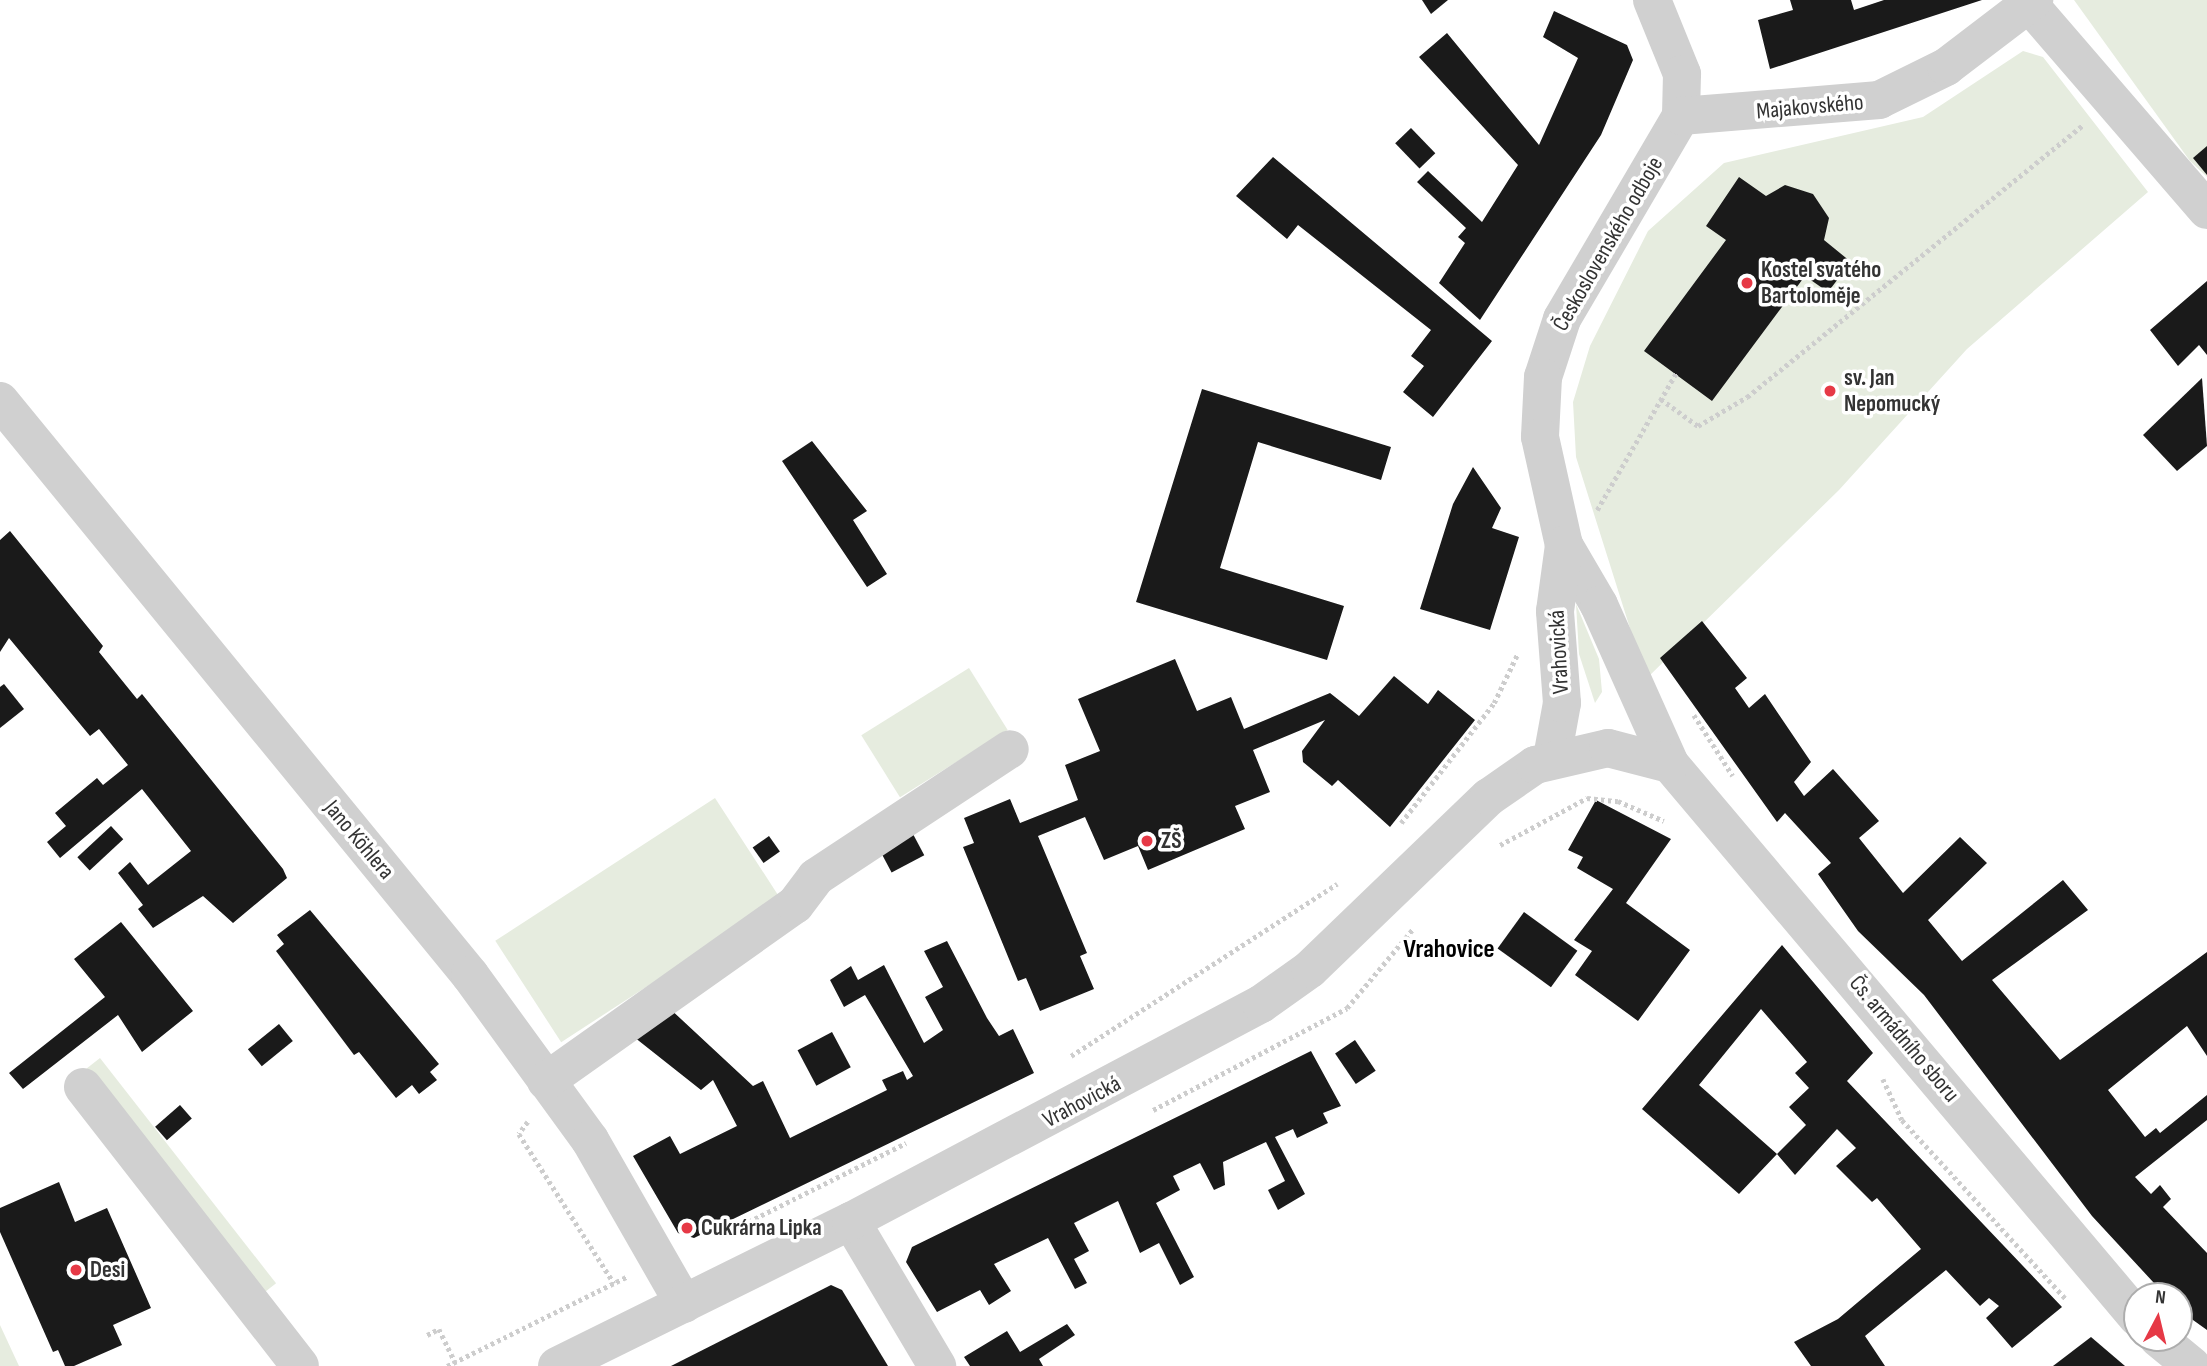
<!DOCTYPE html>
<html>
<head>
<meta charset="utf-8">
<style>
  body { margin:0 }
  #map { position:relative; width:2207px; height:1366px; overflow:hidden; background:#fff; font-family:"Sofia Sans Condensed",sans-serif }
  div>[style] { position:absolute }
  .green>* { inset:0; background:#e6ecdf; transform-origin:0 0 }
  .building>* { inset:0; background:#1a1a1a; transform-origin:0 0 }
  .path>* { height:4.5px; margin-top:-2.25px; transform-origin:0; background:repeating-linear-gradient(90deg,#cdcdcd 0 3.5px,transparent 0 7px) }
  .minor>* { height:38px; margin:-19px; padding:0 19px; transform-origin:19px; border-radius:19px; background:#d0d0d0 }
  .dots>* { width:19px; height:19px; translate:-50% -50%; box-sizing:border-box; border:4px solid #fff; border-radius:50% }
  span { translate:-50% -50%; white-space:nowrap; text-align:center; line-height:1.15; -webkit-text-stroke:7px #fff; paint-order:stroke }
  .street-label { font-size:23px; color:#333 }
  .poi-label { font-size:23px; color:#333; font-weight:700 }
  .left { translate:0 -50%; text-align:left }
  .quarter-label { font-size:26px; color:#000; font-weight:700 }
  .north { position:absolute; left:2123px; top:1282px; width:70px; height:70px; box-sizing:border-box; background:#fff; border:2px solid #adadad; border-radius:50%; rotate:7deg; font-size:19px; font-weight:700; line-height:28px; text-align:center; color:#333 }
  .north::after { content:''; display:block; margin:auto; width:24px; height:32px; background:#e63946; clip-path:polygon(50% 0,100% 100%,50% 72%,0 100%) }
</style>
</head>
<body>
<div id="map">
  <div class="green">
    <div style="clip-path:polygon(2074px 0,2207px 0,2207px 177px,2190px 161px)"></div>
    <div style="clip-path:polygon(2023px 51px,2043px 57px,2148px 192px,1967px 349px,1839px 490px,1646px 679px,1576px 457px,1573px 402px,1590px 346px,1648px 231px,1724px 163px,1923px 117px)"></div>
    <div style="clip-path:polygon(1576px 604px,1599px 659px,1602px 692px,1595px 703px,1579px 654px)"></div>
    <div style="left:969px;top:668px;width:73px;height:127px;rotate:58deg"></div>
    <div style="left:715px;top:798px;width:121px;height:262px;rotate:57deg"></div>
    <div style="left:100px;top:1058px;width:286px;height:19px;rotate:52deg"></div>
    <div style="clip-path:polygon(0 1325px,19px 1366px,0 1366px)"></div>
  </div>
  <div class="building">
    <div style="clip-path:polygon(1422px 0,1448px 0,1431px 14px)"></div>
    <div style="clip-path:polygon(1790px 0,1851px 0,1854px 10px,1884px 0,1982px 0,1770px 69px,1758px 20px,1793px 10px)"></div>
    <div style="clip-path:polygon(1554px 11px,1627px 45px,1633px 60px,1601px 135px,1480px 320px,1439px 283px,1465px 243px,1458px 237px,1466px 228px,1417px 182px,1428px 171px,1482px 222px,1518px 165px,1419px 57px,1447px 33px,1539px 145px,1578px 58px,1543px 37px)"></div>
    <div style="left:1411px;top:128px;width:35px;height:22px;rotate:46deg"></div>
    <div style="clip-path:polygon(2207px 146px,2207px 175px,2193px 158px)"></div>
    <div style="clip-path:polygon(1273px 157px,1492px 341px,1433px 417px,1403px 392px,1424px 366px,1411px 356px,1431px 330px,1298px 225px,1287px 239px,1236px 196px)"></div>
    <div style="clip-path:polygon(1739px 177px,1766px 196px,1785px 185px,1813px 194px,1829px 218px,1824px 240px,1851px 262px,1828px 292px,1805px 276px,1712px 401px,1644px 351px,1726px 240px,1706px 226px)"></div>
    <div style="clip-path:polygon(2207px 281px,2207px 355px,2199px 345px,2178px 366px,2150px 330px)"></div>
    <div style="clip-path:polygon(2202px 378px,2207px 446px,2177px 471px,2143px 435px)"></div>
    <div style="clip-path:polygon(1202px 389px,1391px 447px,1381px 480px,1258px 442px,1220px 568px,1344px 606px,1327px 660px,1136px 602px)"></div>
    <div style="clip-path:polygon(812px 441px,867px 511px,853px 520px,887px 574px,867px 587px,782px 461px)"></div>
    <div style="clip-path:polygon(1473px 467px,1501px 508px,1492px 528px,1519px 537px,1490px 630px,1420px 609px,1453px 504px)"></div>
    <div style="clip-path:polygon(10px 531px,103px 646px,99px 652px,137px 699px,142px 694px,283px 869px,287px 878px,233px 923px,203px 896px,153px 928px,138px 909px,143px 905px,118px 873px,130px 862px,148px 885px,191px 851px,142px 789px,60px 858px,47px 842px,66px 826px,55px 813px,97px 778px,103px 785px,128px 765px,99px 729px,90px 736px,9px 638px,0 652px,0 540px)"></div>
    <div style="clip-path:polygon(1702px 621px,1747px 678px,1735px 688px,1749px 708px,1765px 694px,1811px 762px,1794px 782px,1804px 796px,1833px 769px,1879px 821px,1859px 838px,1903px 893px,1960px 837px,1987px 863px,1928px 920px,1962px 961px,2063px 880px,2088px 910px,1992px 980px,2060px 1060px,2207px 952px,2207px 1056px,2187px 1026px,2108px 1090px,2145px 1137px,2156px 1128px,2160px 1133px,2207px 1095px,2207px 1120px,2135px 1177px,2151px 1194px,2160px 1185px,2171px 1199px,2163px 1207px,2207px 1253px,2207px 1330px,2179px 1310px,2179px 1296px,2166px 1296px,2092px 1216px,1924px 995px,1858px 931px,1818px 874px,1831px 863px,1785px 813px,1777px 822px,1660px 658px)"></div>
    <div style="clip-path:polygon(1175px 659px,1197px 711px,1231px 697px,1244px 729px,1330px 693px,1359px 716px,1394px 676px,1428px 704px,1438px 690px,1475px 720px,1390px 827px,1338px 780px,1332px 786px,1303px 762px,1302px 751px,1325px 720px,1253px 750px,1270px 792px,1235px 806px,1245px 829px,1148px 870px,1138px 846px,1104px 860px,1085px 817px,1038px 836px,1087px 953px,1080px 956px,1094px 989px,1040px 1011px,1026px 978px,1018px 981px,963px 847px,974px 843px,964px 818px,1010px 799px,1020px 823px,1078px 800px,1065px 765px,1100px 751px,1078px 699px)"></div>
    <div style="clip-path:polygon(4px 684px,24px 709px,0 728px,0 687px)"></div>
    <div style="clip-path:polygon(1596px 800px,1671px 839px,1626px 903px,1690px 950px,1638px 1021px,1575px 975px,1592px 951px,1574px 940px,1613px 889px,1577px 868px,1583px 857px,1568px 850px)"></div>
    <div style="left:111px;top:826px;width:18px;height:46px;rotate:47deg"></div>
    <div style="left:913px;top:834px;width:24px;height:37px;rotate:62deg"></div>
    <div style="left:769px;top:836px;width:19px;height:20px;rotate:55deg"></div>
    <div style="clip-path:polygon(310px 910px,439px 1064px,430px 1072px,437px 1080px,419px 1094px,412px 1085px,396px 1098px,359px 1052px,354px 1055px,276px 951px,284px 944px,277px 935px)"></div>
    <div style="left:1524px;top:912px;width:66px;height:45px;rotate:36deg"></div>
    <div style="clip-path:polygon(121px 922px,193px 1011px,142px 1052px,118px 1015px,23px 1089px,9px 1073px,105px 997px,74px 959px)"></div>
    <div style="clip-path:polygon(947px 941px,987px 1018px,999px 1036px,1013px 1029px,1034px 1073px,694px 1238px,678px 1233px,633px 1156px,670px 1136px,680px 1154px,737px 1126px,713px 1080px,701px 1090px,634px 1037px,667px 1006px,753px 1086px,763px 1081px,790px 1138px,887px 1090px,882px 1080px,903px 1071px,907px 1080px,913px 1076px,865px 995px,844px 1007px,830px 980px,851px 966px,858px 980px,884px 965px,924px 1043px,943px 1030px,925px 997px,943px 987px,924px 951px)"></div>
    <div style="clip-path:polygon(1782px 945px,1873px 1053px,1847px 1081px,2062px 1307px,2012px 1348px,1986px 1318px,1999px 1306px,1989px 1298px,1980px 1306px,1946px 1270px,1865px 1336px,1885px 1366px,1811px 1366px,1794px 1342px,1838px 1319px,1921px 1249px,1877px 1198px,1872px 1202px,1836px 1166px,1856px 1148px,1837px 1129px,1795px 1175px,1777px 1154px,1806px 1125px,1789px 1107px,1809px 1088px,1795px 1073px,1807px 1062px,1761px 1009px,1699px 1085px,1777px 1154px,1739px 1194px,1642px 1109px)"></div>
    <div style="left:279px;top:1024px;width:22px;height:40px;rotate:51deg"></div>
    <div style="left:832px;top:1032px;width:40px;height:39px;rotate:62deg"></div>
    <div style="left:1355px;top:1040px;width:37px;height:24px;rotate:56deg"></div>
    <div style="clip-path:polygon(1311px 1051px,1341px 1106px,1323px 1113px,1328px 1123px,1297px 1138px,1293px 1129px,1275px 1137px,1305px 1194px,1278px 1210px,1268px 1190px,1285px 1181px,1266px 1142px,1223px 1162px,1225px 1185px,1214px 1190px,1200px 1163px,1173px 1176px,1180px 1190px,1156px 1203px,1194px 1277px,1180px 1285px,1159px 1243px,1140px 1253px,1118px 1201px,1074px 1223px,1089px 1251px,1074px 1259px,1087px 1283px,1075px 1289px,1048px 1238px,994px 1264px,1011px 1291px,989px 1305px,980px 1290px,937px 1312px,906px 1262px,912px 1247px)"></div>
    <div style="left:180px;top:1105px;width:18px;height:33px;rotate:49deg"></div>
    <div style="clip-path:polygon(59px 1182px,75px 1222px,107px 1208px,151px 1308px,113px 1325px,122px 1345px,74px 1366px,65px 1366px,58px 1350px,53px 1352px,0 1232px,0 1208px)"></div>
    <div style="clip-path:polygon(831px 1285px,842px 1290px,888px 1366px,671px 1366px)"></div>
    <div style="clip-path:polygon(1067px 1324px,1075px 1335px,1039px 1359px,1043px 1366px,970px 1366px,964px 1357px,1007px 1331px,1020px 1352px)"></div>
    <div style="clip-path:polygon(2091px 1337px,2125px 1366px,2053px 1366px)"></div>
  </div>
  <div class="path">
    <div style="left:1661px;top:399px;width:46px;rotate:36.1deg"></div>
    <div style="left:1698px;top:426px;width:57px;rotate:-30.6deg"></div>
    <div style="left:1747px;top:397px;width:431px;rotate:-39deg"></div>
    <div style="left:1597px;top:510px;width:158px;rotate:-60deg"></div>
    <div style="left:1694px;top:715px;width:72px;rotate:57.4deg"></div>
    <div style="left:1401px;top:823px;width:152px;rotate:-52.2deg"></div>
    <div style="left:1494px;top:703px;width:53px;rotate:-64.4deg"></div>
    <div style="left:1500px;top:845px;width:99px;rotate:-28.4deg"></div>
    <div style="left:1587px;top:798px;width:31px;rotate:6deg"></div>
    <div style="left:1618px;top:801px;width:50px;rotate:23.5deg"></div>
    <div style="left:1071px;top:1056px;width:317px;rotate:-32.9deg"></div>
    <div style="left:1883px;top:1079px;width:45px;rotate:65.1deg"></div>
    <div style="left:1902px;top:1120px;width:243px;rotate:47.5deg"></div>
    <div style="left:1153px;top:1110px;width:219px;rotate:-27.7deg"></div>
    <div style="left:1347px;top:1008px;width:102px;rotate:-50.2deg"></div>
    <div style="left:528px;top:1122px;width:15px;rotate:127deg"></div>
    <div style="left:519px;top:1134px;width:177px;rotate:57.5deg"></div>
    <div style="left:739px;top:1235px;width:8px;rotate:-113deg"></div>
    <div style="left:736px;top:1228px;width:190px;rotate:-26.6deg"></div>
    <div style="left:427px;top:1335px;width:13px;rotate:-27deg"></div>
    <div style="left:439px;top:1329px;width:37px;rotate:64deg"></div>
    <div style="left:447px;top:1366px;width:200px;rotate:-26.4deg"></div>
  </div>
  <div class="minor">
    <div style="left:1652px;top:0;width:80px;rotate:67.9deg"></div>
    <div style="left:1682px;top:74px;width:42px;rotate:91.4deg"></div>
    <div style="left:1681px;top:116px;width:235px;rotate:120.4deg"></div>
    <div style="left:1562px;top:319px;width:61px;rotate:108.1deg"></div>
    <div style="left:1543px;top:377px;width:60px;rotate:92.9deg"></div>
    <div style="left:1540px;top:437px;width:111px;rotate:77.5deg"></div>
    <div style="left:1564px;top:545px;width:69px;rotate:59.7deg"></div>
    <div style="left:1599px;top:605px;width:174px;rotate:65.9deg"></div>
    <div style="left:1670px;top:764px;width:724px;rotate:49.82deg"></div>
    <div style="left:2029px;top:4px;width:272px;rotate:49.2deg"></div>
    <div style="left:1681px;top:116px;width:199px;rotate:-4.6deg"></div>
    <div style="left:1879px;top:100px;width:75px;rotate:-26.2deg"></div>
    <div style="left:1946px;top:67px;width:111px;rotate:-37.3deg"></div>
    <div style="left:0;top:401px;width:742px;rotate:50.69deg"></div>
    <div style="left:470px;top:975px;width:204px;rotate:54deg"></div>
    <div style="left:590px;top:1140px;width:189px;rotate:60.2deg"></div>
    <div style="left:1552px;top:758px;width:56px;rotate:-79.7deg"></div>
    <div style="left:1562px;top:703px;width:92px;rotate:-94.4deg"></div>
    <div style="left:1555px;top:611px;width:67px;rotate:-82.2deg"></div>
    <div style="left:546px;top:1081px;width:305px;rotate:-35.3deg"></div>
    <div style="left:795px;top:905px;width:35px;rotate:-53deg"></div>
    <div style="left:816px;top:877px;width:232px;rotate:-33.4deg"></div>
    <div style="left:83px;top:1087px;width:353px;rotate:52.1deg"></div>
    <div style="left:851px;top:1221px;width:169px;rotate:59.3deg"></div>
    <div style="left:2158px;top:1338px;width:44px;rotate:39.5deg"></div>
    <div style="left:557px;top:1366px;width:328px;rotate:-26.3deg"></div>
    <div style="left:851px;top:1221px;width:464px;rotate:-27.9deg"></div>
    <div style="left:1261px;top:1004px;width:60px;rotate:-35.5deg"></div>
    <div style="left:1310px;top:969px;width:248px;rotate:-43.9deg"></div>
    <div style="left:1489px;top:797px;width:56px;rotate:-34.8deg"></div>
    <div style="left:1535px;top:765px;width:75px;rotate:-13.1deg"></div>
    <div style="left:1608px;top:748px;width:64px;rotate:14.5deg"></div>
  </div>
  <div class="dots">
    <div style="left:1747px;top:283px;background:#e63946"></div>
    <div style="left:1830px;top:391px;background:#e63946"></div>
    <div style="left:1147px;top:841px;background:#e63946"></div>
    <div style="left:687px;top:1228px;background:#e63946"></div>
    <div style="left:76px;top:1270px;background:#e63946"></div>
  </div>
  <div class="street-label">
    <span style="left:1810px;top:107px;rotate:-5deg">Majakovského</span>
    <span style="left:1608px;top:244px;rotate:-60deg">Československého odboje</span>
    <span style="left:1559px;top:652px;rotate:-93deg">Vrahovická</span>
    <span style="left:359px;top:840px;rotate:50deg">Jano Köhlera</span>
    <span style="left:1904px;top:1039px;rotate:50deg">Čs. armádního sboru</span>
    <span style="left:1082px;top:1102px;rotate:-28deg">Vrahovická</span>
  </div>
  <div class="poi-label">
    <span class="left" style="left:1761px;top:283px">Kostel svatého<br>Bartoloměje</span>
    <span class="left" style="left:1844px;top:391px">sv. Jan<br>Nepomucký</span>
    <span class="left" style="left:1161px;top:841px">ZŠ</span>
    <span class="left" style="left:701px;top:1228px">Cukrárna Lipka</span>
    <span class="left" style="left:90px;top:1270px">Desi</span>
  </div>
  <div class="quarter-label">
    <span style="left:1449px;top:950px">Vrahovice</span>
  </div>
  <div class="north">N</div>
</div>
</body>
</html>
